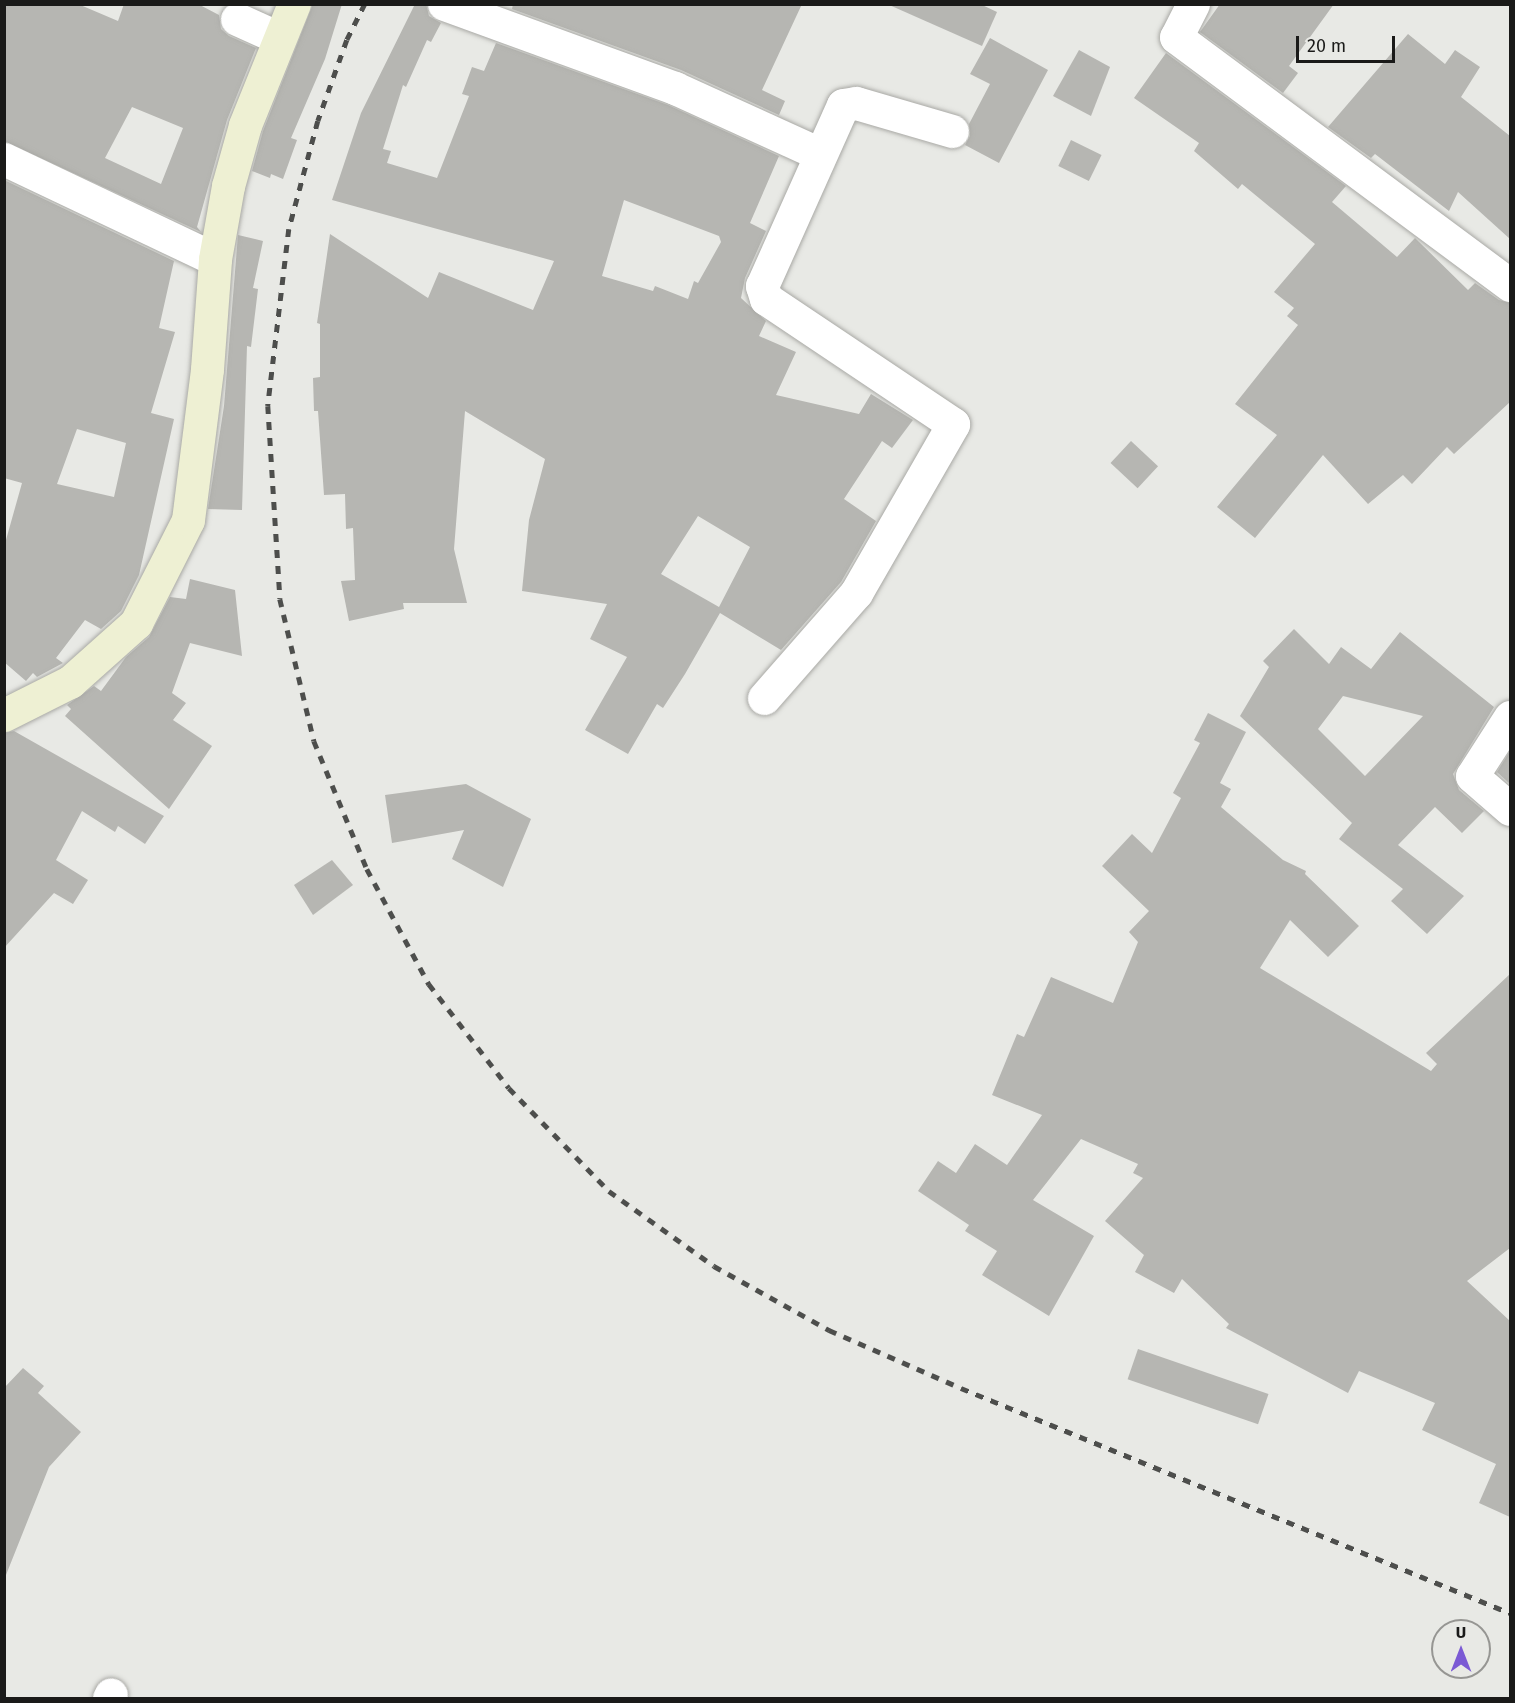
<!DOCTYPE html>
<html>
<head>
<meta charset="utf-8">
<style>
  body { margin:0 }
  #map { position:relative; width:1515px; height:1703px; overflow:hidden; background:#e8e9e5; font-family:"Fira Sans",sans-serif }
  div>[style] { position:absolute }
  .building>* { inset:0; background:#b6b6b2; transform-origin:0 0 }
  .roads { filter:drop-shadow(0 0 2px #a9a9a5) drop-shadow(0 0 2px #a9a9a5) }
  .street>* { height:33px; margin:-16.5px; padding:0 16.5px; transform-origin:16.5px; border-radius:16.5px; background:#fff }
  .secondary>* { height:33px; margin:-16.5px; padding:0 16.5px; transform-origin:16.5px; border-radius:16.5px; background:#eef0d3 }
  .rail>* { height:4.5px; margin-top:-2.25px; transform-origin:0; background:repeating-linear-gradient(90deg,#4d4e4c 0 8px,transparent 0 16px) }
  span { translate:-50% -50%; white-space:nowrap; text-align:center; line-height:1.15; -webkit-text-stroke:4.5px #e8e9e5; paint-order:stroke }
  .frame { position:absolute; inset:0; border:6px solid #1a1a19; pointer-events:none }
  .north { position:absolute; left:1431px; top:1619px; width:60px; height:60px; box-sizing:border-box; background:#e8e9e5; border:2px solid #969693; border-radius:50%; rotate:0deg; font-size:16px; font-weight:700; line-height:24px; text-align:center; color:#1a1a19 }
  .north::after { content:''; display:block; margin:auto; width:21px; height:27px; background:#7b5ad4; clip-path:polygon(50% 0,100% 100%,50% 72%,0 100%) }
  .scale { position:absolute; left:1296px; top:36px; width:99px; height:27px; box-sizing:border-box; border:3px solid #1a1a19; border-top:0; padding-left:8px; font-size:18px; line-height:21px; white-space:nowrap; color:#1a1a19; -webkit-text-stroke:4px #e8e9e5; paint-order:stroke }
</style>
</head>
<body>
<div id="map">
  <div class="building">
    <div style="clip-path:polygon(evenodd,4px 4px,78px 4px,118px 21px,124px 4px,198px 4px,219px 15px,221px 29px,229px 36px,256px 48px,227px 120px,197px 227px,201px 232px,4px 141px,4px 4px,132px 107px,183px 128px,161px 184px,105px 158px,132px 107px)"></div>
    <div style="clip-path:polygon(313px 4px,342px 4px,325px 59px,291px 138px,297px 140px,283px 179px,271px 174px,270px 178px,252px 171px,263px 131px)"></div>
    <div style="clip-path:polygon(evenodd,415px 4px,426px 4px,429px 16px,441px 23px,431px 42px,427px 40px,406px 87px,403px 85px,383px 149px,391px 151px,387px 163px,437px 178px,469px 96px,462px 94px,472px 67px,484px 71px,496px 43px,668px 105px,779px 156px,750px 223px,766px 231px,745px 278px,741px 298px,766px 321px,759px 336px,796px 352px,776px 395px,859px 414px,871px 394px,913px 420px,892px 448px,882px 441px,844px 499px,876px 521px,841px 582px,781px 650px,720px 613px,685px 674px,663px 708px,657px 704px,628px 754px,585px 730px,627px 657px,590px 639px,607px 604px,522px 591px,529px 520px,545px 459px,465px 411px,454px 549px,467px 603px,403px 603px,404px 609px,349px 621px,341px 581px,355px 580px,353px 528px,346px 529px,345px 494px,324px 495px,318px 411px,314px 411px,313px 378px,320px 377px,320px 324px,317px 323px,330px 234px,428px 298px,439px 272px,533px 310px,554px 261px,332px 200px,361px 113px,415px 4px,624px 200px,719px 236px,721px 242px,698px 283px,694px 281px,688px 299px,655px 286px,653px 291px,602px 276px,624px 200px,415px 4px,698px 516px,750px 547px,719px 607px,661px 574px,698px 516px)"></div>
    <div style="clip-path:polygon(513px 4px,802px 4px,762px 90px,785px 101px,779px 115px,681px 70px,512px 9px)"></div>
    <div style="clip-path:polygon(887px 4px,980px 4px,997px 12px,982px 46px)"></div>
    <div style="clip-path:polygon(1220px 4px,1334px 4px,1289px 66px,1298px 73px,1283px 93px,1200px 32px)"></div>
    <div style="clip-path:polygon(1408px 34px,1445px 64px,1455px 50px,1480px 67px,1461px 97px,1510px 136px,1510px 239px,1458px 192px,1449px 211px,1375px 154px,1371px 158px,1328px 127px)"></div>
    <div style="clip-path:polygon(990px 38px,1048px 70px,999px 163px,965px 145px,970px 136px,969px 124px,990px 84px,970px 74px)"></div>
    <div style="clip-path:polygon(1079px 50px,1110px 67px,1091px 116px,1053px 96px)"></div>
    <div style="clip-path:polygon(1166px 53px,1346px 186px,1332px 202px,1397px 257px,1415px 238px,1468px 290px,1475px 283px,1499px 300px,1510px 303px,1510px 402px,1454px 454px,1447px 447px,1412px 484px,1403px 475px,1368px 504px,1323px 455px,1255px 538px,1217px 507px,1277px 435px,1235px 404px,1298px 325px,1287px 316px,1294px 308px,1274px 292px,1315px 244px,1242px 184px,1238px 189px,1194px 151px,1199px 143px,1134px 98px)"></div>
    <div style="left:1071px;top:140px;width:34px;height:29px;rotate:26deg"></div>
    <div style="clip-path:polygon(evenodd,4px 180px,174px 261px,159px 328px,175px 332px,151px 413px,174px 419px,139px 575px,121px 611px,101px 629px,85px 620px,56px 658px,63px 663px,37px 677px,33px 673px,26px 681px,4px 662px,4px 547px,22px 483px,4px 478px,4px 180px,77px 429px,126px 443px,114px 497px,57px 484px,77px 429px)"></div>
    <div style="clip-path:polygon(238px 235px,263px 241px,253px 288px,258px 289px,251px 347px,247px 346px,242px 510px,208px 509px,224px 406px)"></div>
    <div style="left:1131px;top:441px;width:37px;height:30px;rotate:43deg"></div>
    <div style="clip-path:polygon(190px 579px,235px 590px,242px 656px,190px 643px,172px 693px,186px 703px,173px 720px,212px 746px,169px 809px,65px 716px,71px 709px,67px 705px,94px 686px,101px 691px,126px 657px,149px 637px,170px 597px,186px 599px)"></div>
    <div style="clip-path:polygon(evenodd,1294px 629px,1329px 664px,1341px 647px,1371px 669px,1400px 632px,1494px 707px,1453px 774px,1459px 790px,1484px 811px,1462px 833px,1435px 807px,1398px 845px,1464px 896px,1427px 934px,1391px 901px,1403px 889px,1339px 839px,1352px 823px,1240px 716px,1269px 667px,1263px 661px,1294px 629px,1343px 696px,1423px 716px,1365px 776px,1318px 729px,1343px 696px)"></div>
    <div style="clip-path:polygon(1208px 713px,1246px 732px,1220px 783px,1231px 789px,1221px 807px,1283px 860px,1306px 871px,1305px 874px,1359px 926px,1328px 957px,1290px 920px,1260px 968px,1431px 1071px,1437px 1064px,1426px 1053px,1510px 974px,1510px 1248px,1467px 1281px,1510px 1321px,1510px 1517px,1479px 1503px,1496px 1464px,1422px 1430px,1435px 1403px,1359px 1371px,1348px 1393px,1226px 1328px,1229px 1324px,1182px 1279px,1174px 1293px,1135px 1272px,1144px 1255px,1105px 1221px,1143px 1178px,1133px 1173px,1138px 1164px,1081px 1139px,1033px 1200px,1094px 1236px,1049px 1316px,982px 1275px,997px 1251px,965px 1231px,969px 1225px,918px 1191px,938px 1161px,956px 1173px,975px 1144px,1007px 1165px,1042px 1115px,992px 1095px,1017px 1034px,1024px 1037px,1051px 977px,1113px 1003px,1138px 942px,1129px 932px,1149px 911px,1102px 866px,1132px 834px,1152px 853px,1181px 798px,1173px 793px,1200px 743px,1194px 740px)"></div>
    <div style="clip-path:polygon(14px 731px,164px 816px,145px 844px,118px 826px,115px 832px,82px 811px,56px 860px,88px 880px,73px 904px,54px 893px,4px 948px,4px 733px)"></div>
    <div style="clip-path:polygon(1510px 751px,1510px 784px,1497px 772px)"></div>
    <div style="clip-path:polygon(466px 784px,531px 819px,503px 887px,452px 859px,464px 830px,392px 843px,385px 795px)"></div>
    <div style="clip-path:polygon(332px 860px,353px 885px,313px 915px,294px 885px)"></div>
    <div style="left:1138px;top:1349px;width:138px;height:32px;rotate:19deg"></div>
    <div style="clip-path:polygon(23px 1368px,44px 1386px,38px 1393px,81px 1432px,49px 1467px,6px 1575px,4px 1388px)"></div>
  </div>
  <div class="roads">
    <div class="street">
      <div style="left:444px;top:4px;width:246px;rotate:20deg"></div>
      <div style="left:675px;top:88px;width:159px;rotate:24.5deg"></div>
      <div style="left:1193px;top:4px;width:37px;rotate:117deg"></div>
      <div style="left:1176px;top:37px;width:416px;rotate:36.6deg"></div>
      <div style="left:237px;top:19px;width:46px;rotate:24.3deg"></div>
      <div style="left:4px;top:159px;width:233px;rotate:25.4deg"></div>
      <div style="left:764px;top:698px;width:140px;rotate:-48.8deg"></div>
      <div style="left:856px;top:593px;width:195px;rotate:-60.1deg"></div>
      <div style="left:953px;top:424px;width:225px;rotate:-146.2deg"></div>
      <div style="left:766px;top:299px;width:14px;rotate:-107deg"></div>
      <div style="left:762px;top:286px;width:198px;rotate:-65.9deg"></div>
      <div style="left:843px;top:105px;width:13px;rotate:-9deg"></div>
      <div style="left:856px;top:103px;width:100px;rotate:16.3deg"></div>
      <div style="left:1510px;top:717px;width:70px;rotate:122.8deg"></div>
      <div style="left:1472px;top:776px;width:50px;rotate:41deg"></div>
      <div style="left:109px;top:1698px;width:4px;rotate:-63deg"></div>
    </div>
    <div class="secondary">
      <div style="left:4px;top:715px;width:74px;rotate:-26.6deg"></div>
      <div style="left:70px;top:682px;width:89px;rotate:-41.8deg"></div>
      <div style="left:136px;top:623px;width:115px;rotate:-63.2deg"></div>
      <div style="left:188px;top:520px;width:152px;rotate:-82.8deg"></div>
      <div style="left:207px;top:369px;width:110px;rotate:-85.8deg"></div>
      <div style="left:215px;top:259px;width:74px;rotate:-79.9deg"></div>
      <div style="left:228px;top:186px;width:63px;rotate:-74.4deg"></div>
      <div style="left:245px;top:125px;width:131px;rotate:-68deg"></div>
    </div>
  </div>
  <div class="rail">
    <div style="left:365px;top:4px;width:40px;rotate:116.6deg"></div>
    <div style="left:347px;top:40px;width:86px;rotate:109.7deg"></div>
    <div style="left:318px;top:121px;width:112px;rotate:105deg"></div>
    <div style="left:289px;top:229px;width:178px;rotate:96.8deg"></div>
    <div style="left:268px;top:406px;width:193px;rotate:86.4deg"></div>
    <div style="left:280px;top:599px;width:146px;rotate:76.5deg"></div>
    <div style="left:314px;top:741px;width:139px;rotate:67.5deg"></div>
    <div style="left:367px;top:869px;width:131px;rotate:61.7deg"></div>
    <div style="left:429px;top:984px;width:131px;rotate:52.4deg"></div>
    <div style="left:509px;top:1088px;width:144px;rotate:45.8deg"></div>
    <div style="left:609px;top:1191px;width:129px;rotate:35.5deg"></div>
    <div style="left:714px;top:1266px;width:132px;rotate:29.1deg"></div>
    <div style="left:829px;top:1330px;width:144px;rotate:23.7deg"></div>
    <div style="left:961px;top:1388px;width:593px;rotate:22.29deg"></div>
  </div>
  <div class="frame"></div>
  <div class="north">U</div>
  <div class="scale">20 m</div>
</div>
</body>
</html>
